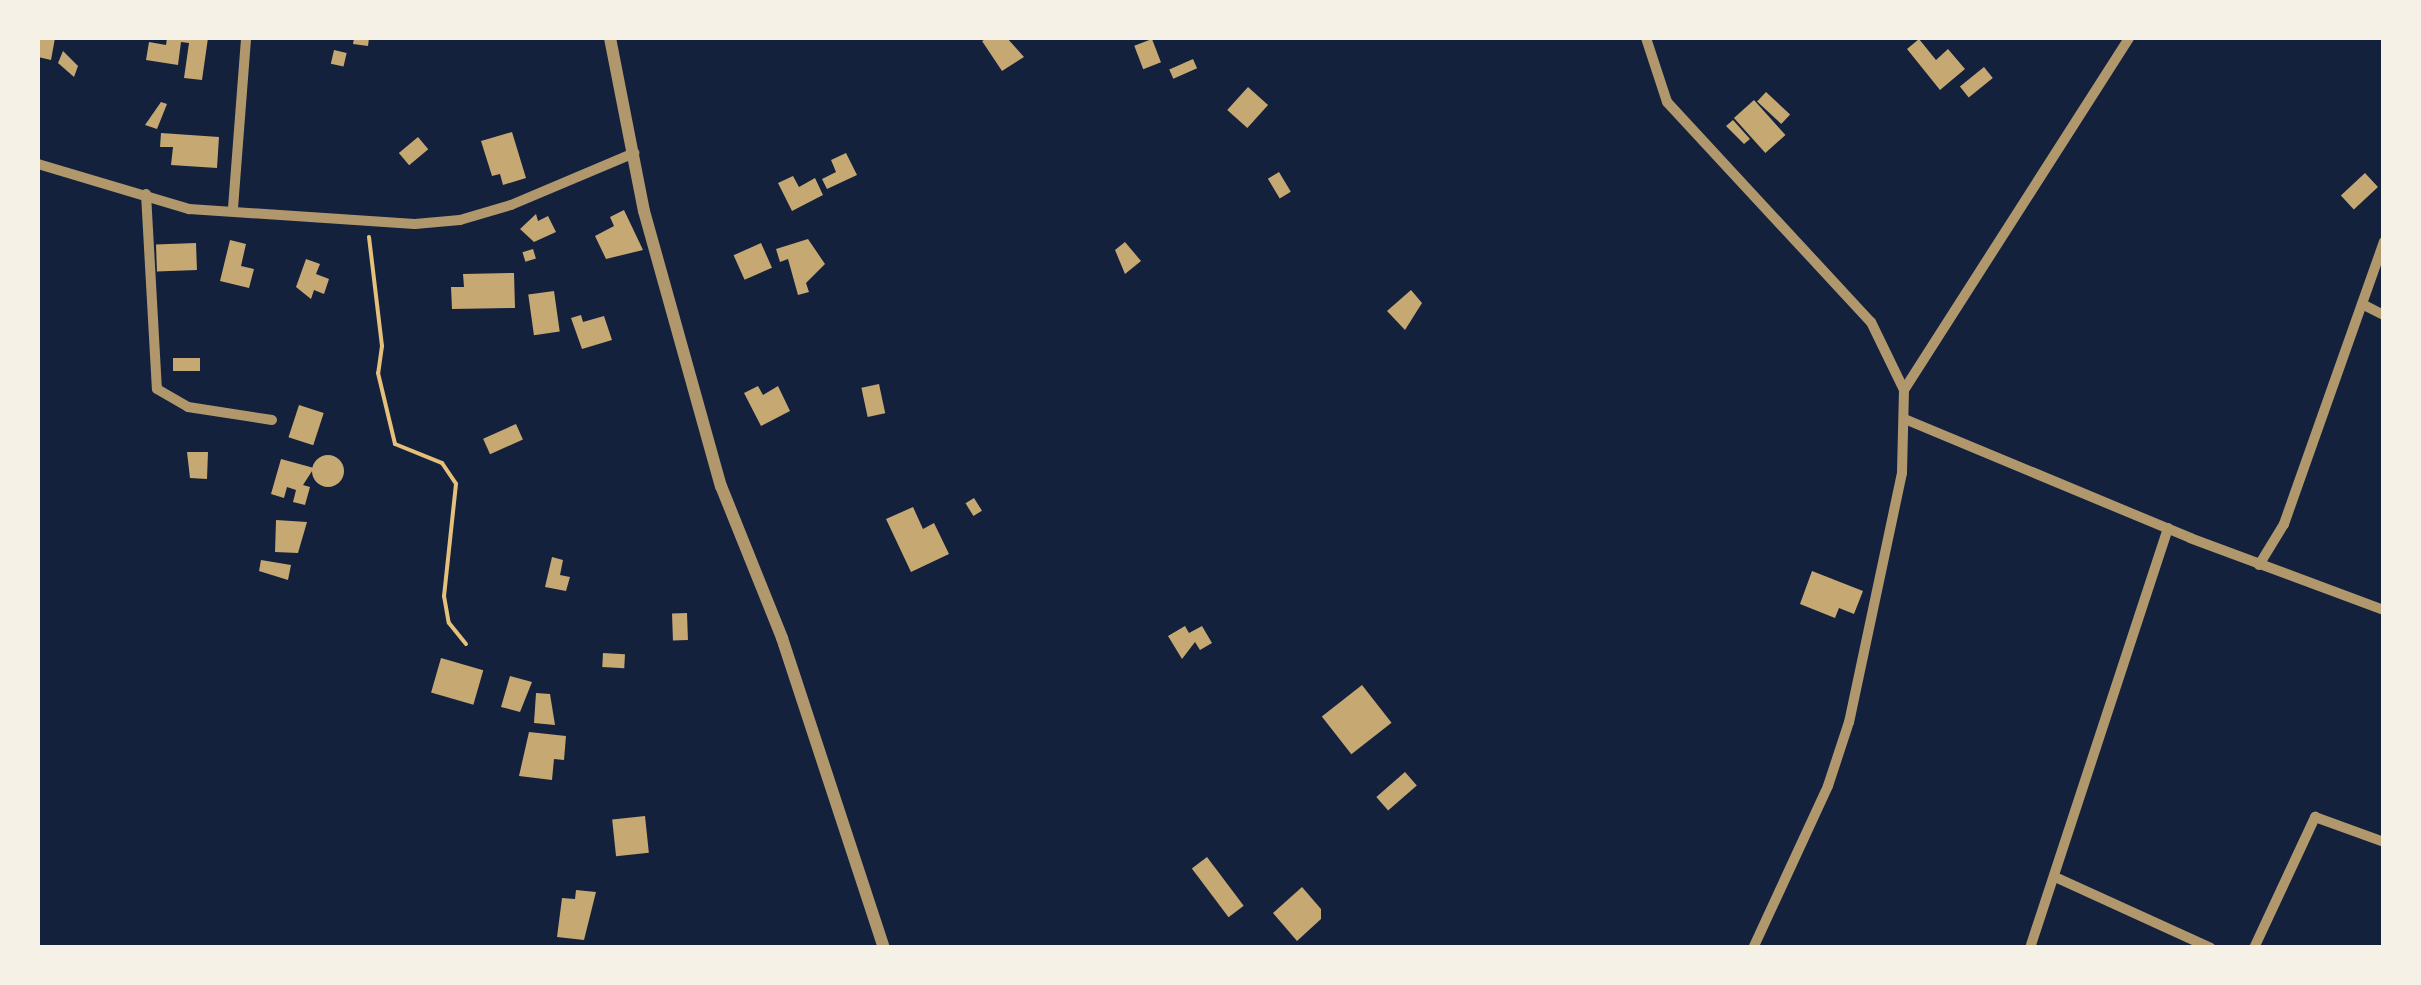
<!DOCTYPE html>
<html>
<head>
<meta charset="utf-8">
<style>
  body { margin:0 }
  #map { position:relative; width:2421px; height:985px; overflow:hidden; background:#14213d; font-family:"Space Grotesk",sans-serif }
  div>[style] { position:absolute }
  .building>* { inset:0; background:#c6a872; transform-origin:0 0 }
  .round { border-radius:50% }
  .path>* { height:4px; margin:-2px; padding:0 2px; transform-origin:2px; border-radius:2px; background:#e5c07b }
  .minor>* { height:10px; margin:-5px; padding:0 5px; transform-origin:5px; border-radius:5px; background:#b1986c }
  .tertiary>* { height:12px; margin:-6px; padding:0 6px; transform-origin:6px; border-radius:6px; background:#b1986c }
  span { translate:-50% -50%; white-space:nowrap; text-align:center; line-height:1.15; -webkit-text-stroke:10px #f6f1e7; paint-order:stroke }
  .frame { position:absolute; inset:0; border:40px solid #f6f1e7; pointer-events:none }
</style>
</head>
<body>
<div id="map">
  <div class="building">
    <div style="clip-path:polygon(38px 38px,55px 38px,51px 60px,38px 57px)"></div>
    <div style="clip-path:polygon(167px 38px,208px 38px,202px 80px,184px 78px,189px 43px,181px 42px,178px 65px,146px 60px,149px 42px,166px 45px)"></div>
    <div style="clip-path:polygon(354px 38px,369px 38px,368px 46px,353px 44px)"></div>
    <div style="clip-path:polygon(988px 38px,1007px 38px,1024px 57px,1002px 71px,982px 41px)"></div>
    <div style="left:1152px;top:39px;width:25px;height:19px;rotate:69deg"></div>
    <div style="clip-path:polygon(1919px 39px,1936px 60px,1948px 49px,1965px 69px,1940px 90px,1907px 49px)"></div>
    <div style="left:334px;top:50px;width:13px;height:14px;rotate:13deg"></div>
    <div style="clip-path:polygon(63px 51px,78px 66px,74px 77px,58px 63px)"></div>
    <div style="left:1193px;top:59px;width:10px;height:26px;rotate:66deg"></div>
    <div style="left:1984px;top:67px;width:14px;height:31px;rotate:51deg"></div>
    <div style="left:1248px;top:87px;width:27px;height:31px;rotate:42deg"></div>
    <div style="left:1766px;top:92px;width:33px;height:13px;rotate:43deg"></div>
    <div style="left:1754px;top:100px;width:47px;height:27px;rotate:48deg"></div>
    <div style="clip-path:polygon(161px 102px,167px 104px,157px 129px,145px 125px)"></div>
    <div style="clip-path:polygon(1733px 120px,1750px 139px,1744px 144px,1726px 126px)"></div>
    <div style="clip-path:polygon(512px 132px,526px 178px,503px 185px,500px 174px,492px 176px,481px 141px)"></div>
    <div style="clip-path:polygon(161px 133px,219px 137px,217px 168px,171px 165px,173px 147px,160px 147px)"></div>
    <div style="left:418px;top:137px;width:16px;height:25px;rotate:50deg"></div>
    <div style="clip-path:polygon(846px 153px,857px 175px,827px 189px,822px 179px,836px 172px,831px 160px)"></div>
    <div style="left:1279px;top:172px;width:23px;height:13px;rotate:59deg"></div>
    <div style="left:2365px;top:173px;width:19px;height:33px;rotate:47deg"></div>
    <div style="clip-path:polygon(793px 176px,799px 187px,815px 178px,823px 195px,792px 211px,778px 183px)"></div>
    <div style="clip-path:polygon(624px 210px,643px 250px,606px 259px,595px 236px,614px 226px,610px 217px)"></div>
    <div style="clip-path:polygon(536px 214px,538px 221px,548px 216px,556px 232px,534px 242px,520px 229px)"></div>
    <div style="clip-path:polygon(808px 239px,825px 264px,806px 283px,809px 292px,798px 295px,788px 259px,780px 262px,776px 249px)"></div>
    <div style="clip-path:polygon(230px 240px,246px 244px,241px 266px,254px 269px,249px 288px,220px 281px)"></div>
    <div style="clip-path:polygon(1125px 242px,1141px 261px,1125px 274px,1115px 250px)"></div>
    <div style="left:196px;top:243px;width:27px;height:40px;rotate:88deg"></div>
    <div style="left:761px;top:243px;width:27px;height:30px;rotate:66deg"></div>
    <div style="left:533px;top:249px;width:10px;height:11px;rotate:73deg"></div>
    <div style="clip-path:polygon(306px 259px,320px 264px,316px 274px,329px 279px,324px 294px,314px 290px,311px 299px,296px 287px)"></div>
    <div style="clip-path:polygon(514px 273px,515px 308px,452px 309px,451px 287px,464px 287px,463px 274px)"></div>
    <div style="clip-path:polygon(1411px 290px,1422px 303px,1405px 330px,1387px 311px)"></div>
    <div style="left:554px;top:291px;width:41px;height:26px;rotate:82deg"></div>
    <div style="clip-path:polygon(581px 315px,583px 322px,604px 316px,612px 340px,582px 349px,571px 318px)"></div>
    <div style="left:200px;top:358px;width:13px;height:27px;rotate:90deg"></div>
    <div style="left:879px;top:384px;width:30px;height:18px;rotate:78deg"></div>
    <div style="clip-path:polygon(758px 386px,763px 395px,778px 386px,790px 411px,761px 426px,744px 393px)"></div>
    <div style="left:299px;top:405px;width:26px;height:34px;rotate:18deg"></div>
    <div style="left:516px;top:424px;width:17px;height:36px;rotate:66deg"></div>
    <div style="clip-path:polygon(187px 452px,208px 452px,207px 479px,190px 478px)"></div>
    <div class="round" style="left:312px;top:455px;width:32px;height:32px"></div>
    <div style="clip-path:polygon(281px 459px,314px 468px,303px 485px,310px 487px,305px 505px,293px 502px,296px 490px,287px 487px,284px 498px,271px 494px)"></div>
    <div style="left:974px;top:498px;width:15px;height:10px;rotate:58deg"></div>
    <div style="clip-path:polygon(913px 507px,923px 529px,934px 523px,949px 554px,911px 572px,886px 519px)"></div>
    <div style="clip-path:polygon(276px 520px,307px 522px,298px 553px,275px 552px)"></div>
    <div style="clip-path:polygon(552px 557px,563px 560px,560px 575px,570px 577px,566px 591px,545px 587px)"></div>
    <div style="clip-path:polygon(261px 560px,291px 565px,288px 580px,259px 571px)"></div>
    <div style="clip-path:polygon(1812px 571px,1863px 591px,1854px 614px,1839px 608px,1835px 618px,1800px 604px)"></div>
    <div style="left:687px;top:613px;width:27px;height:15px;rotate:88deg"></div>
    <div style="clip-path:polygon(1185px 626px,1189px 633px,1202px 626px,1212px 643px,1200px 650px,1195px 642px,1182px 659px,1168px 636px)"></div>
    <div style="left:603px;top:653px;width:22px;height:14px;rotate:3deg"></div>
    <div style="left:441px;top:658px;width:44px;height:36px;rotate:16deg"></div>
    <div style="clip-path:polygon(510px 676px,532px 682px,520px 712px,501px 707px)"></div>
    <div style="left:1362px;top:685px;width:48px;height:51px;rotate:52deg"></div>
    <div style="clip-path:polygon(536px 693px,550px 694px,555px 725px,534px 723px)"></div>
    <div style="clip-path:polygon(529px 732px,566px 736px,564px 760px,554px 759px,552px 780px,519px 776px)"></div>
    <div style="left:1405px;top:772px;width:18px;height:38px;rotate:49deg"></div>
    <div style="left:645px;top:816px;width:37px;height:33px;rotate:84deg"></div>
    <div style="left:1207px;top:857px;width:61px;height:19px;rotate:53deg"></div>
    <div style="clip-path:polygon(1302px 887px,1321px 909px,1321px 919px,1297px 941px,1273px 913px)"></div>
    <div style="clip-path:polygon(576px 890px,596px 892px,584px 940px,557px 937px,562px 898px,575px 899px)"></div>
  </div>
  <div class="path">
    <div style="left:369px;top:237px;width:110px;rotate:83.2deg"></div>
    <div style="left:382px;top:346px;width:27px;rotate:98deg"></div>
    <div style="left:378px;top:373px;width:73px;rotate:76.5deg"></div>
    <div style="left:395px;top:444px;width:51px;rotate:22deg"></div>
    <div style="left:442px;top:463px;width:25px;rotate:56deg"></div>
    <div style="left:456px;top:484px;width:113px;rotate:96.1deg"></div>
    <div style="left:444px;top:596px;width:27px;rotate:80deg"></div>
    <div style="left:449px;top:623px;width:27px;rotate:51deg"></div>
  </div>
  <div class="minor">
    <div style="left:1646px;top:38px;width:67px;rotate:71.8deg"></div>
    <div style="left:1667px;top:102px;width:300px;rotate:47.2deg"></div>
    <div style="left:1871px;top:322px;width:76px;rotate:64.1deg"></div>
    <div style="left:1904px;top:390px;width:83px;rotate:91.4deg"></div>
    <div style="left:1902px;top:473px;width:255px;rotate:102deg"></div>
    <div style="left:1849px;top:722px;width:67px;rotate:108.2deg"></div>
    <div style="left:1828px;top:786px;width:179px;rotate:114.8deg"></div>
    <div style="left:38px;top:164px;width:158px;rotate:16.6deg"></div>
    <div style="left:189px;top:209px;width:226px;rotate:3.8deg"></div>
    <div style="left:415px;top:224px;width:45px;rotate:-5.1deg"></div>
    <div style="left:460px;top:220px;width:53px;rotate:-16.4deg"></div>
    <div style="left:511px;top:205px;width:134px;rotate:-22.9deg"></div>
    <div style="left:146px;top:194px;width:195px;rotate:86.8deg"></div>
    <div style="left:157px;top:389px;width:36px;rotate:30deg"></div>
    <div style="left:188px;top:407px;width:85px;rotate:8.8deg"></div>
    <div style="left:233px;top:208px;width:170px;rotate:-85.6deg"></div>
    <div style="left:2362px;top:304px;width:25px;rotate:27deg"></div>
    <div style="left:1904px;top:390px;width:418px;rotate:-57.4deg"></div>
    <div style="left:1907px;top:420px;width:307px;rotate:22.6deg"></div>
    <div style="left:2190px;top:538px;width:207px;rotate:20.4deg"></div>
    <div style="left:2259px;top:565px;width:48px;rotate:-58.6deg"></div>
    <div style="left:2284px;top:524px;width:300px;rotate:-70.5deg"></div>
    <div style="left:2055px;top:877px;width:171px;rotate:24.5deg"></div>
    <div style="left:2030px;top:948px;width:442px;rotate:-71.8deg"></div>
    <div style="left:2254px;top:948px;width:145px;rotate:-65deg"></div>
    <div style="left:2315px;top:817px;width:73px;rotate:19.9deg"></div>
  </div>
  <div class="tertiary">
    <div style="left:610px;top:38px;width:176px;rotate:78.9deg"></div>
    <div style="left:644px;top:211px;width:286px;rotate:74.4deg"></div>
    <div style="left:721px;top:486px;width:164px;rotate:68.1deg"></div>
    <div style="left:782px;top:638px;width:326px;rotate:71.8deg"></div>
  </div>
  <div class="frame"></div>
</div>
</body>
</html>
